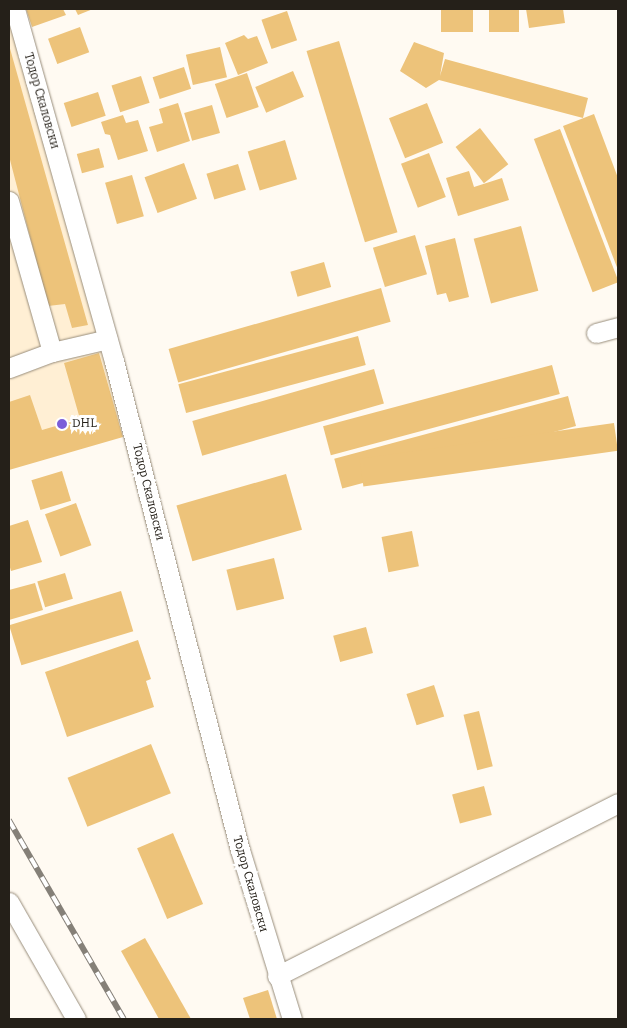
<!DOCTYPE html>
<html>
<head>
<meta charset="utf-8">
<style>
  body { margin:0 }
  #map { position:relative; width:627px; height:1028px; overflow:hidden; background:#fffaf2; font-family:Bitter,serif }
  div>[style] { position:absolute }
  .built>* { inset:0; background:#ffefd4 }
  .building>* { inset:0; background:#edc37a; transform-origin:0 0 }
  .roads { filter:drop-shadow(0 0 1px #988d7b) drop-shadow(0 0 1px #988d7b) }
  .minor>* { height:19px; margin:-9.5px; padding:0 9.5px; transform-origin:9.5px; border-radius:9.5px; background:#fff }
  .rail>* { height:5.5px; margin-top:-2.75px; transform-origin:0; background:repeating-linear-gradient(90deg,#fff 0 11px,#858078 0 22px); box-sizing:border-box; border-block:1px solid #858078 }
  .dots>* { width:14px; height:14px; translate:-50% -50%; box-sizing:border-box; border:2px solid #fff; border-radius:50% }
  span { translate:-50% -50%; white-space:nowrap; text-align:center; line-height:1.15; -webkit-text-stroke:5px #fff; paint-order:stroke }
  .street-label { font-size:12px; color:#252019 }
  .poi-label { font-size:12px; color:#252019 }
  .left { translate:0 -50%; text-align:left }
  .frame { position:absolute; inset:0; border:10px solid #252019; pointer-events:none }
</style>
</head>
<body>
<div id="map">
  <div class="built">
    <div style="clip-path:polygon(9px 9px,128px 420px,9px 462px)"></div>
  </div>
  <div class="building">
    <div style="clip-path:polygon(26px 9px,63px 9px,66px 15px,32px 27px)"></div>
    <div style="clip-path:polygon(75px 9px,93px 9px,78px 15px)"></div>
    <div style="left:441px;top:9px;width:32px;height:23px"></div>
    <div style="left:489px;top:9px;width:30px;height:23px"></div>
    <div style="clip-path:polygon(526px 9px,563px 9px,565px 23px,529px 28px)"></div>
    <div style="left:287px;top:11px;width:31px;height:27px;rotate:71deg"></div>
    <div style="left:80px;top:27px;width:27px;height:34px;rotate:70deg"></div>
    <div style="clip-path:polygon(244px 35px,248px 39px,257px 36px,268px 63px,238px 75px,225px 43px)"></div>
    <div style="left:339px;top:41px;width:200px;height:34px;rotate:73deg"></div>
    <div style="clip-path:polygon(414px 42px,444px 53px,440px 76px,445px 59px,588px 98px,583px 118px,439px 80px,426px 88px,400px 71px)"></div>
    <div style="clip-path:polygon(9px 45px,88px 325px,72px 328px,65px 304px,48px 306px,9px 156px)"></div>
    <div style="left:220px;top:47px;width:31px;height:35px;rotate:77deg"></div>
    <div style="left:184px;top:67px;width:23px;height:33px;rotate:72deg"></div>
    <div style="left:293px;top:71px;width:28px;height:41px;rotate:67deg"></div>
    <div style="left:247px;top:73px;width:36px;height:34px;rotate:71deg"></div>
    <div style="left:141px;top:76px;width:28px;height:31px;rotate:72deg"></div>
    <div style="left:98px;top:92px;width:25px;height:36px;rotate:72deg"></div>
    <div style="clip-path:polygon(178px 103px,190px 141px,157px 152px,149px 127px,163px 123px,159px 109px)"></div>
    <div style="left:427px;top:103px;width:43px;height:41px;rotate:68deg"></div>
    <div style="left:212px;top:105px;width:29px;height:29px;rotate:74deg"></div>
    <div style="clip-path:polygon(594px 114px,618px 178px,618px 270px,563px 126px)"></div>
    <div style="clip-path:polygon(123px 115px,126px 123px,138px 120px,148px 151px,118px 160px,110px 135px,105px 134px,101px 122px)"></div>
    <div style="left:480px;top:128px;width:46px;height:31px;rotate:52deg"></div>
    <div style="left:560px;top:129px;width:164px;height:28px;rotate:69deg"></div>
    <div style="left:285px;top:140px;width:41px;height:39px;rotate:73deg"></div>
    <div style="left:99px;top:148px;width:20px;height:23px;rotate:75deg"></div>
    <div style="left:429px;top:153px;width:47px;height:30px;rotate:69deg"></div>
    <div style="left:184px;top:163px;width:38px;height:42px;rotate:70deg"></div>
    <div style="left:238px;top:164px;width:27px;height:33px;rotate:73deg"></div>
    <div style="clip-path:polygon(469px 171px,474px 187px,502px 178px,509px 200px,458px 216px,446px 178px)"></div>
    <div style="left:132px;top:175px;width:43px;height:28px;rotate:74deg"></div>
    <div style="left:521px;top:226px;width:67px;height:49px;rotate:75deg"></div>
    <div style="left:415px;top:235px;width:41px;height:44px;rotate:73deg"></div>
    <div style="clip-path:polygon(455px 238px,469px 297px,449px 302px,446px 293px,437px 295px,425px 246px)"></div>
    <div style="left:324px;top:262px;width:26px;height:35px;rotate:74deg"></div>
    <div style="left:381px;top:288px;width:35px;height:221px;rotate:74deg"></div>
    <div style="left:358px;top:336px;width:30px;height:186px;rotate:75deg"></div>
    <div style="clip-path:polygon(99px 353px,123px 437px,9px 470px,9px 402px,30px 395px,42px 430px,80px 419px,64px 363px)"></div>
    <div style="left:552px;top:365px;width:30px;height:237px;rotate:75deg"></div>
    <div style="left:374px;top:369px;width:36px;height:189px;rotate:74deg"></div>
    <div style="left:568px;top:396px;width:31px;height:242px;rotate:75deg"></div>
    <div style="left:614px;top:423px;width:28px;height:257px;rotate:82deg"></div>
    <div style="left:62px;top:471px;width:31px;height:32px;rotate:73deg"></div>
    <div style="left:286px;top:474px;width:58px;height:114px;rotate:74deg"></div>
    <div style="left:76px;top:503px;width:45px;height:33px;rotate:70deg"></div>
    <div style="clip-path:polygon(28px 520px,42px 562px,11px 571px,9px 564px,9px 526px)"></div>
    <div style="left:412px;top:531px;width:36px;height:31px;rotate:79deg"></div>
    <div style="left:274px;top:558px;width:42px;height:49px;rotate:76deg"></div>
    <div style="left:65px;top:573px;width:27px;height:29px;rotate:73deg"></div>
    <div style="clip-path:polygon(35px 583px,43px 610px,9px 620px,9px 590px)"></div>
    <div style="left:121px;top:591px;width:42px;height:117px;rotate:73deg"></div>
    <div style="left:366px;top:627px;width:27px;height:34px;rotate:75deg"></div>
    <div style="clip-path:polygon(138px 640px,151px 679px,146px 681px,154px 707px,67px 737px,45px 672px)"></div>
    <div style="left:434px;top:685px;width:33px;height:29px;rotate:72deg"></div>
    <div style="left:479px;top:711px;width:57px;height:16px;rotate:76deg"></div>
    <div style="left:151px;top:744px;width:53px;height:90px;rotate:68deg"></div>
    <div style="left:484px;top:786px;width:30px;height:33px;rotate:75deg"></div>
    <div style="left:173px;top:833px;width:77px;height:39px;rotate:67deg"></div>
    <div style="clip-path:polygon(145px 938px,191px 1019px,159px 1019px,121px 951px)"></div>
    <div style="clip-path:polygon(268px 990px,277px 1019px,250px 1019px,243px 998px)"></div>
  </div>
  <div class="roads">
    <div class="minor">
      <div style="left:15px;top:9px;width:366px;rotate:74.3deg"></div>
      <div style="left:114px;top:361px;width:505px;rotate:75.55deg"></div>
      <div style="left:240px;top:850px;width:177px;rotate:72.9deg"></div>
      <div style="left:9px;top:201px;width:157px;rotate:74.1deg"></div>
      <div style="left:596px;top:333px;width:23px;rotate:-15deg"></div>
      <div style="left:9px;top:368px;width:46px;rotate:-20.4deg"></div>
      <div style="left:52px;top:352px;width:57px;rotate:-13.1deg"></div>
      <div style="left:9px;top:902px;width:135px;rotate:60.2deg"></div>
      <div style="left:277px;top:976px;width:382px;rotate:-26.9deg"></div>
    </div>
  </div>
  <div class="rail">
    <div style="left:9px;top:820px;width:230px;rotate:60deg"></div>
  </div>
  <div class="dots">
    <div style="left:62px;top:424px;background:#7b5ed9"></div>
  </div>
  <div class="street-label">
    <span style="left:41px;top:101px;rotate:74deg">Тодор Скаловски</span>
    <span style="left:148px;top:492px;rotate:76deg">Тодор Скаловски</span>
    <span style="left:250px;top:884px;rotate:74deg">Тодор Скаловски</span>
  </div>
  <div class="poi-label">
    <span class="left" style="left:72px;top:424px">DHL</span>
  </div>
  <div class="frame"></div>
</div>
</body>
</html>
